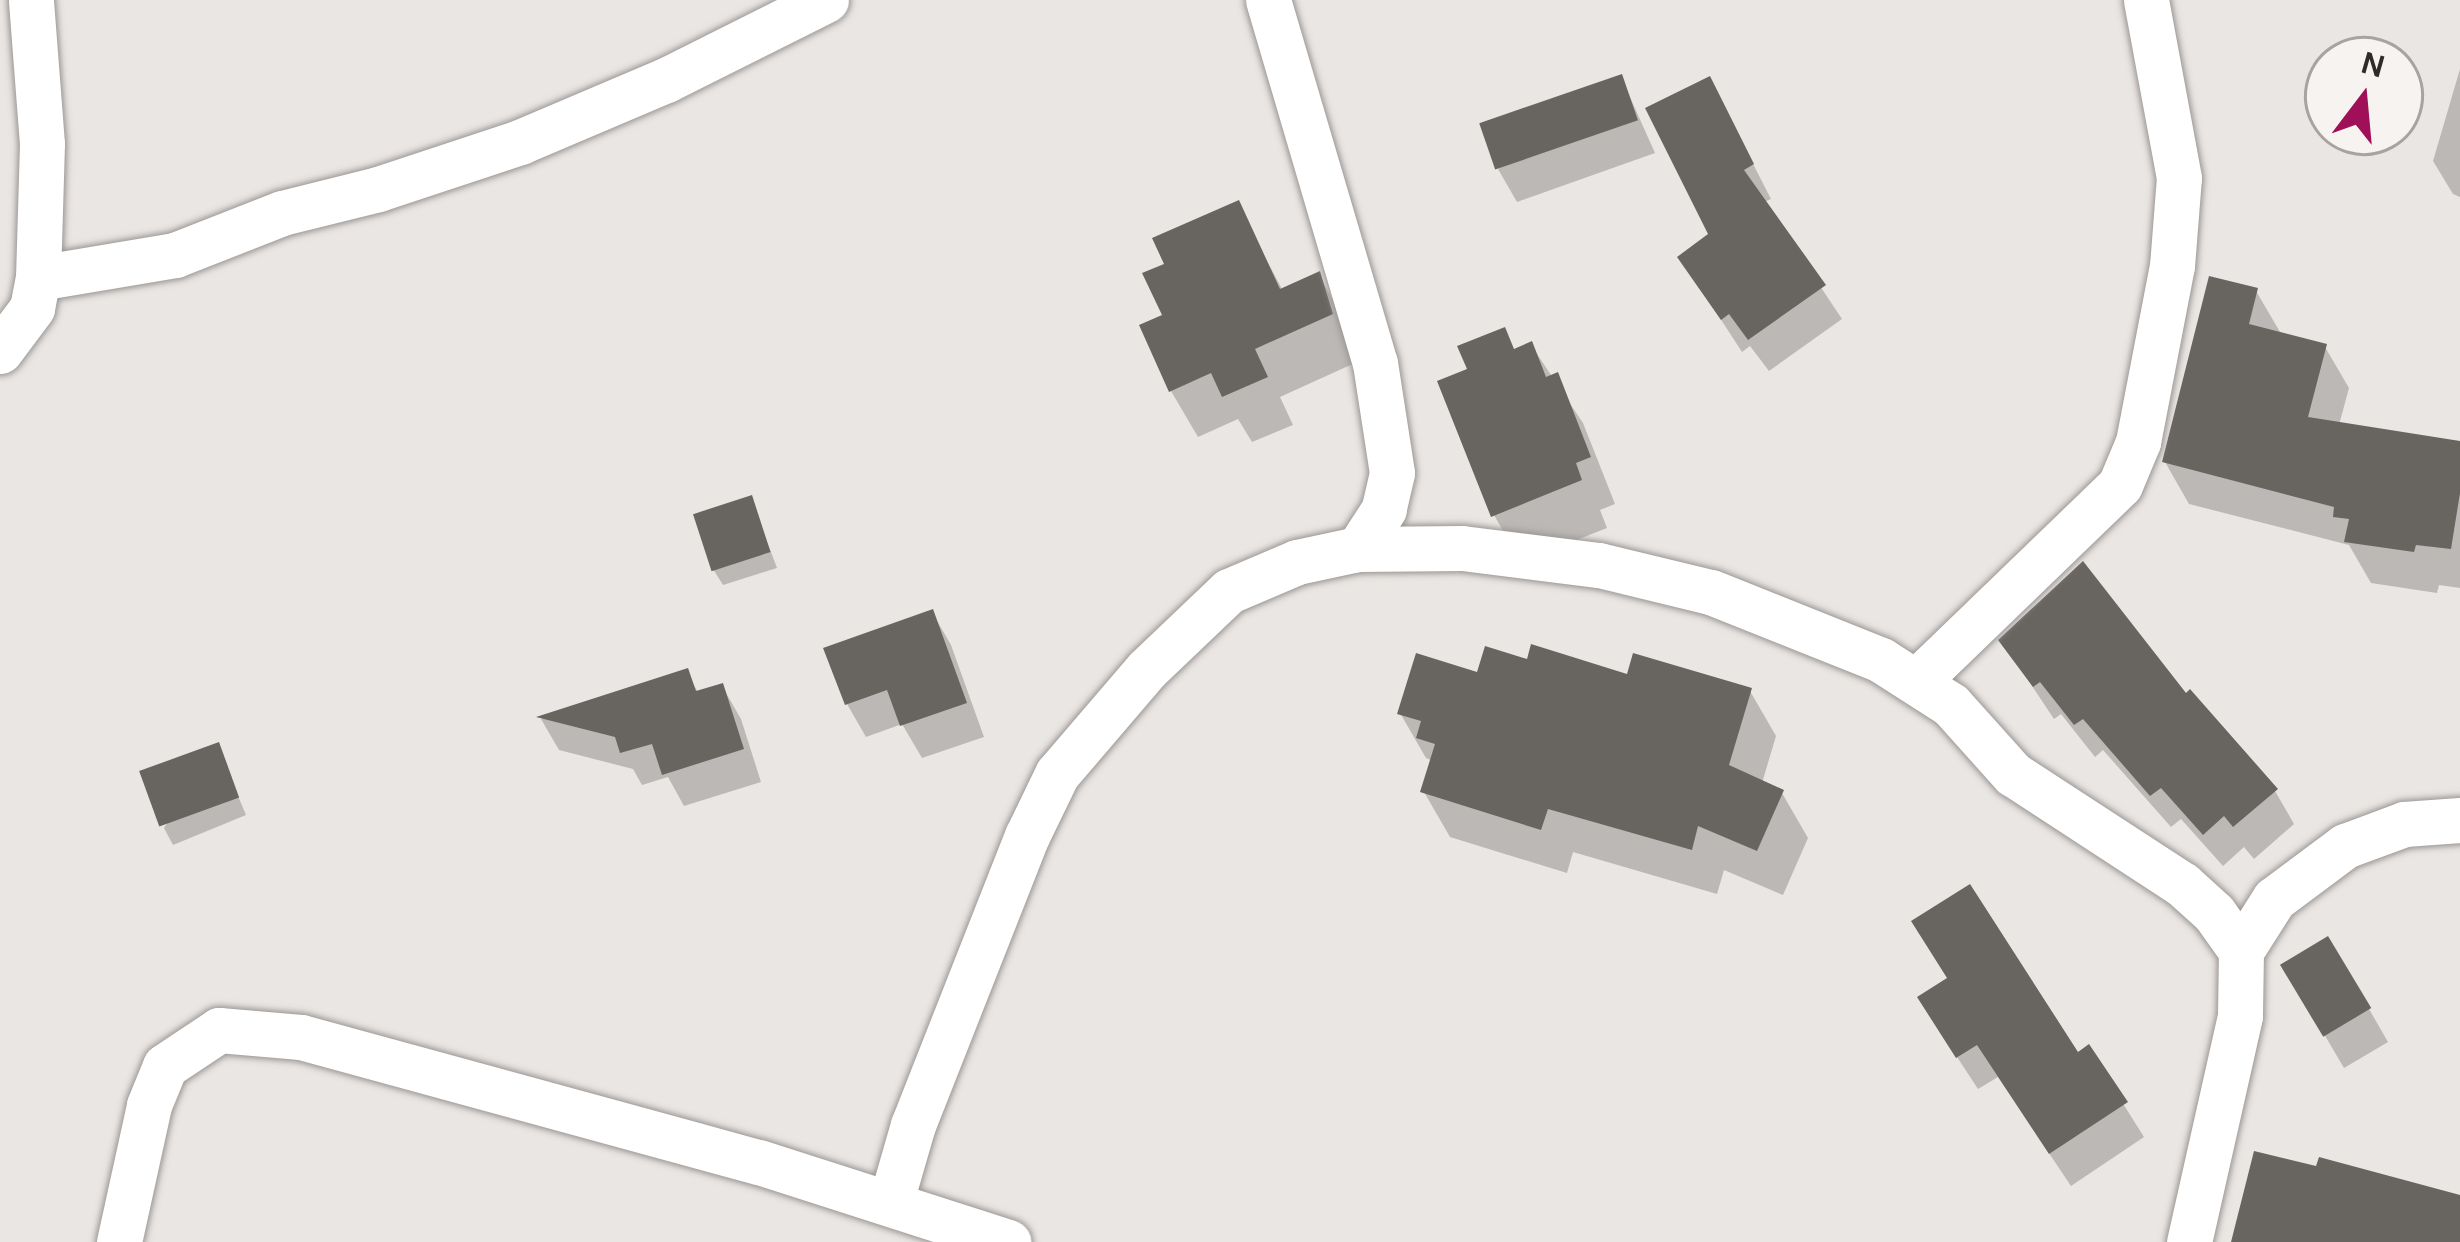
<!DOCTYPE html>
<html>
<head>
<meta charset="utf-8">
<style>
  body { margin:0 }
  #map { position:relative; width:2460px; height:1242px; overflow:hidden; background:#eae6e3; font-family:Karla,sans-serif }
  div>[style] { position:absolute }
  .shadow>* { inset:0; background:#0003 }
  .building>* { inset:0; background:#686561; transform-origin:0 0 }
  .roads { filter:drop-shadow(0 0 3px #9b9794) drop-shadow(0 0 3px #9b9794) }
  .minor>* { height:45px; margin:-22.5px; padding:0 22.5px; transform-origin:22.5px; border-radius:22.5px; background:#fff }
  span { translate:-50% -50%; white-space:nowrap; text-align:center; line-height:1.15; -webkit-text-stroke:12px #f7f3f0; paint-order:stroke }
  .north { position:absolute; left:2304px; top:36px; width:120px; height:120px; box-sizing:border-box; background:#f7f3f0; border:3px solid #a6a3a1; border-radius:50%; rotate:16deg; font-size:33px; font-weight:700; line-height:48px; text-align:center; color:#2d2c2b }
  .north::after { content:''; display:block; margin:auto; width:42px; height:54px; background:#a01058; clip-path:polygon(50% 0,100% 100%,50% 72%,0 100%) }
</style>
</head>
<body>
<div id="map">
  <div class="shadow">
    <div style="clip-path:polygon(2460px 69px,2460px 197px,2453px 194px,2433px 161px)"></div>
    <div style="clip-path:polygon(1621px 77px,1655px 153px,1517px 202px,1498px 169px)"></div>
    <div style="clip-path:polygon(1727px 113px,1771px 199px,1764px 202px,1842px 319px,1769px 371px,1750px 346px,1742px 352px,1681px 258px,1712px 235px)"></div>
    <div style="clip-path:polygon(1237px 204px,1283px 291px,1319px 275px,1345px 322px,1357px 362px,1280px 397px,1293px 425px,1252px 442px,1238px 419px,1198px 437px,1171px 391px,1166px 317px,1168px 265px)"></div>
    <div style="clip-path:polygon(2256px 291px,2280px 332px,2325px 347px,2349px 388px,2339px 425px,2460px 444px,2460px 588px,2439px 585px,2437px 593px,2371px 583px,2349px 545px,2189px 504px,2165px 462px)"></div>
    <div style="clip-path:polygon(1531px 345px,1583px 423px,1615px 504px,1600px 510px,1607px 528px,1521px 562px,1494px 515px,1515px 351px)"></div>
    <div style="clip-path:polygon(751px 499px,777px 568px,723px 585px,713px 569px)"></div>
    <div style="clip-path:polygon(932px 612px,951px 645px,984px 737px,922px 758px,902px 724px,866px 737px,847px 704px)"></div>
    <div style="clip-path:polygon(2002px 641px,2185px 697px,2275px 791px,2294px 824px,2254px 859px,2244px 847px,2223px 866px,2181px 819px,2171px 827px,2103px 750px,2095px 757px,2061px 714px,2054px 719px)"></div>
    <div style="clip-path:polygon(1529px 663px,1750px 691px,1776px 736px,1762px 783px,1782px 793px,1808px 838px,1783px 895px,1724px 870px,1717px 894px,1573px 852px,1567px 873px,1450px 837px,1424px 792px,1433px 761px,1426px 758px,1400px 713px,1479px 676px)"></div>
    <div style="clip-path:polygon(686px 672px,699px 694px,722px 686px,741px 719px,761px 782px,684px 806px,668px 777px,642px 785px,633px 769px,559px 750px,541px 719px)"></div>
    <div style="clip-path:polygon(217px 746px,246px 815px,173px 845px,164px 828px)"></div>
    <div style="clip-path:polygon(2284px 966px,2369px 1009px,2388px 1042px,2344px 1068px)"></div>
    <div style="clip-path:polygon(1940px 1031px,2077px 1057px,2088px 1048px,2144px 1137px,2071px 1186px,1998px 1077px,1978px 1089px)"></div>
  </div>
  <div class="building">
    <div style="left:1622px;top:74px;width:49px;height:151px;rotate:71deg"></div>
    <div style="clip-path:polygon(1710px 76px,1754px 164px,1744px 170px,1826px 285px,1748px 340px,1729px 314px,1721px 320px,1677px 257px,1708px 234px,1645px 108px)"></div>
    <div style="clip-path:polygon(1239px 200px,1280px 289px,1320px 271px,1333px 314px,1255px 349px,1268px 377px,1222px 397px,1211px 373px,1169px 392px,1139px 325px,1162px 315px,1142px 273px,1164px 264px,1152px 238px)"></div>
    <div style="clip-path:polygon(2209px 276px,2258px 288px,2249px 324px,2327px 344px,2308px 417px,2460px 441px,2460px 493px,2451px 549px,2416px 545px,2414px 552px,2344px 542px,2349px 519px,2333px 517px,2334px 507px,2162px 462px)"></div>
    <div style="clip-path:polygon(1505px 327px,1514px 349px,1532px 341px,1546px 377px,1558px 372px,1591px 457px,1576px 463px,1582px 480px,1491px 517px,1437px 381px,1467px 369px,1457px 346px)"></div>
    <div style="left:752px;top:495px;width:60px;height:62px;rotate:72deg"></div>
    <div style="clip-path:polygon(2083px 561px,2186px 693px,2190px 689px,2278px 789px,2233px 827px,2224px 816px,2203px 835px,2161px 788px,2150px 796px,2083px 719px,2074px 725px,2040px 682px,2033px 687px,1998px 640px)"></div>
    <div style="clip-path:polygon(933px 609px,967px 703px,900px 726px,887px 690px,845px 705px,823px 648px)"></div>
    <div style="clip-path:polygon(1531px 644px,1627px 674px,1633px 653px,1752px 688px,1729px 765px,1784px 790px,1757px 851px,1698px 826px,1692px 850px,1548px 809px,1541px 830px,1420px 792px,1435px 744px,1416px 738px,1421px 721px,1397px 714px,1416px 653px,1477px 672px,1485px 646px,1527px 659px)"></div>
    <div style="clip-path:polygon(688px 668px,696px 691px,723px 683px,744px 749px,662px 775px,652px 744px,620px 753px,615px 737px,536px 717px)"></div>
    <div style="left:219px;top:742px;width:59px;height:85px;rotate:70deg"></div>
    <div style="clip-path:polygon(1970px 884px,2078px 1052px,2089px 1044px,2128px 1102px,2049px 1154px,1977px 1045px,1956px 1058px,1917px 997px,1947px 978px,1911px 921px)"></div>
    <div style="left:2328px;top:936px;width:84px;height:56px;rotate:59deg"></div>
    <div style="clip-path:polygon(2254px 1151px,2316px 1166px,2319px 1157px,2460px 1195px,2460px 1242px,2231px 1242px)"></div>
  </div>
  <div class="roads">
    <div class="minor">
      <div style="left:1268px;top:0;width:378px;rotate:73.6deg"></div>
      <div style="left:1375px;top:363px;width:111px;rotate:81.2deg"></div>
      <div style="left:1392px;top:473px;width:37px;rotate:103deg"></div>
      <div style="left:1384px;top:509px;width:48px;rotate:123deg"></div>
      <div style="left:38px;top:278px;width:139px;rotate:-9.5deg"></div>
      <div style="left:175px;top:255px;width:115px;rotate:-21.4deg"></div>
      <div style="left:282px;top:213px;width:99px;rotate:-14deg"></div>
      <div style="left:378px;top:189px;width:150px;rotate:-18.3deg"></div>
      <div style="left:520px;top:142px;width:159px;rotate:-23deg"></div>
      <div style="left:666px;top:80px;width:179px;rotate:-26.6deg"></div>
      <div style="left:0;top:351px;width:54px;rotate:-53.3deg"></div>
      <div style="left:32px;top:308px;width:31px;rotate:-79deg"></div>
      <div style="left:38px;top:278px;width:134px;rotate:-88.3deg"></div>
      <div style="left:42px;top:144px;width:144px;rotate:-94.4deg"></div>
      <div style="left:1917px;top:681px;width:282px;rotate:-44deg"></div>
      <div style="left:2120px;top:485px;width:47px;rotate:-67.3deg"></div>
      <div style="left:2138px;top:442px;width:179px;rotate:-79.1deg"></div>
      <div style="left:2172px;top:266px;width:88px;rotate:-85.5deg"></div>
      <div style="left:2179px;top:178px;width:181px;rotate:-100.5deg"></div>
      <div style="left:2241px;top:951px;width:62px;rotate:-57.6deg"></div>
      <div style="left:2274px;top:899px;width:89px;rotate:-36.7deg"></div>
      <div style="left:2345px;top:846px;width:63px;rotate:-20.4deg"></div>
      <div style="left:2404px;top:824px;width:56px;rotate:-4.1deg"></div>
      <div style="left:891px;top:1201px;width:79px;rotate:-73.9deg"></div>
      <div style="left:913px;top:1125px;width:311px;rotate:-68.5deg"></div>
      <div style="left:1027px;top:836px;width:69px;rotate:-64.2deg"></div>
      <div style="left:1057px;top:774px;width:138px;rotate:-49.4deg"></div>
      <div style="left:1147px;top:669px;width:113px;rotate:-43.6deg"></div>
      <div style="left:1229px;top:591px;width:74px;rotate:-23.1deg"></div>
      <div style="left:1297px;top:562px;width:62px;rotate:-12deg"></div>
      <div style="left:1358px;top:549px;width:104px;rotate:-0.6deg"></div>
      <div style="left:1462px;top:548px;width:138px;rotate:7.1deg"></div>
      <div style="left:1599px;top:565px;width:115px;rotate:13.6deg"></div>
      <div style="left:1711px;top:592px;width:183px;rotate:21.8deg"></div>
      <div style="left:1881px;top:660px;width:83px;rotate:32.7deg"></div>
      <div style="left:1951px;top:705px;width:93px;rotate:48.1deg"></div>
      <div style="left:2013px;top:774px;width:202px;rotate:33.1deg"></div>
      <div style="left:2182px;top:884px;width:43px;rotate:42.2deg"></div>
      <div style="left:2214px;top:913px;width:47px;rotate:54.6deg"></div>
      <div style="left:2241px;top:951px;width:65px;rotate:90.9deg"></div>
      <div style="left:2240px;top:1016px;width:232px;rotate:102.7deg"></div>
      <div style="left:119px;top:1242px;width:140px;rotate:-77.6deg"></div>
      <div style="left:149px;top:1105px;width:42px;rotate:-67.7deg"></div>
      <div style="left:165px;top:1066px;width:65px;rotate:-33.7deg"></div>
      <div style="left:219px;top:1030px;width:82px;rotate:4.9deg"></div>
      <div style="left:301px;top:1037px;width:475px;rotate:15.3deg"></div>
      <div style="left:759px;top:1162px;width:262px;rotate:17.8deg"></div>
    </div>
  </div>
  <div class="north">N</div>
</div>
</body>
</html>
